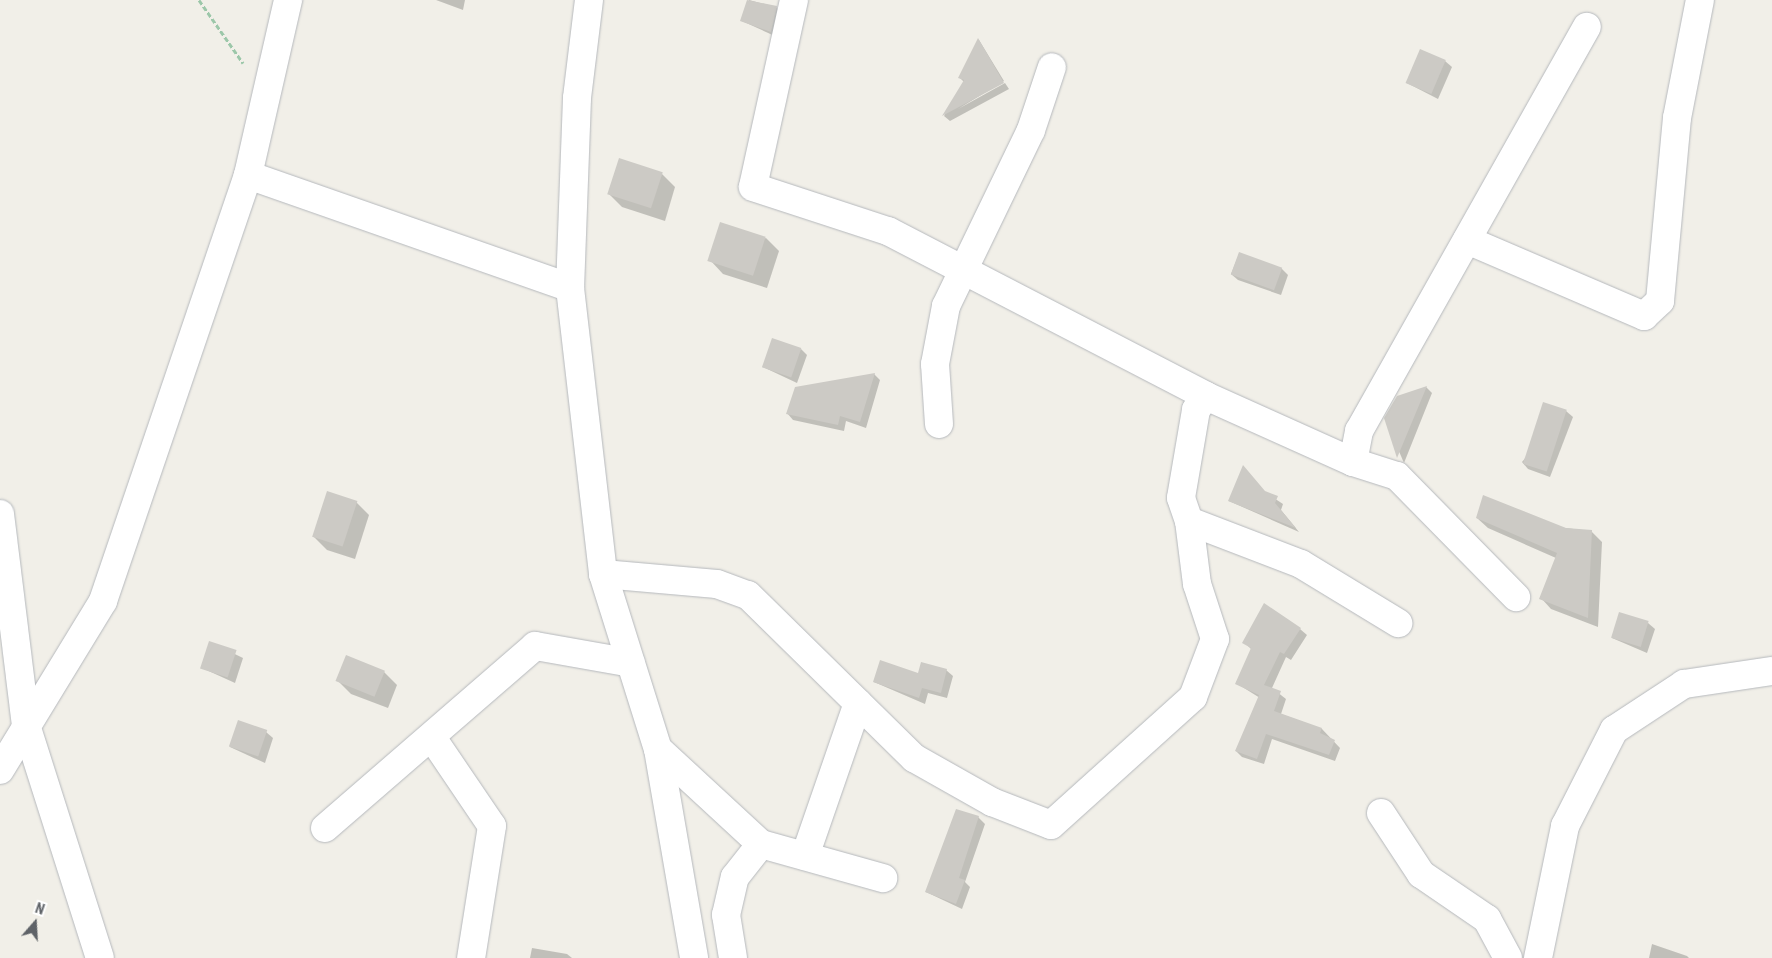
<!DOCTYPE html>
<html>
<head>
<meta charset="utf-8">
<style>
  body { margin:0 }
  #map { position:relative; width:1772px; height:958px; overflow:hidden; background:#f1efe8; font-family:"Roboto Condensed",sans-serif }
  div>[style] { position:absolute }
  .shadow>* { inset:0; background:#0003 }
  .building>* { inset:0; background:#cccac5; transform-origin:0 0 }
  .path>* { height:3px; margin-top:-1.5px; transform-origin:0; background:repeating-linear-gradient(90deg,#9cc7a9 0 5px,transparent 0 7.5px) }
  .roads { filter:drop-shadow(0 0 1px #b5b8bc) drop-shadow(0 0 1px #b5b8bc) }
  .minor>* { height:28px; margin:-14px; padding:0 14px; transform-origin:14px; border-radius:14px; background:#fff }
  span { translate:-50% -50%; white-space:nowrap; text-align:center; line-height:1.15; -webkit-text-stroke:4.5px #fff; paint-order:stroke }
  .north { position:absolute; left:10px; top:898px; width:50px; height:50px; -webkit-text-stroke:4px #fff; paint-order:stroke; rotate:19deg; font-size:14px; font-weight:700; line-height:20px; text-align:center; color:#5f6368 }
  .north::after { content:''; display:block; margin:auto; width:18px; height:22px; background:#5f6368; clip-path:polygon(50% 0,100% 100%,50% 72%,0 100%) }
</style>
</head>
<body>
<div id="map">
  <div class="shadow">
    <div style="clip-path:polygon(436px 0,465px 0,463px 10px)"></div>
    <div style="clip-path:polygon(749px 0,776px 7px,782px 13px,777px 37px,742px 21px)"></div>
    <div style="clip-path:polygon(979px 40px,1004px 81px,958px 109px,1005px 83px,1009px 89px,950px 121px,944px 116px,964px 82px,960px 78px)"></div>
    <div style="clip-path:polygon(1445px 61px,1452px 67px,1438px 99px,1407px 83px)"></div>
    <div style="clip-path:polygon(662px 174px,675px 187px,665px 221px,622px 207px,609px 194px)"></div>
    <div style="clip-path:polygon(766px 238px,779px 251px,767px 288px,723px 274px,710px 260px)"></div>
    <div style="clip-path:polygon(1239px 254px,1282px 269px,1288px 275px,1281px 295px,1238px 280px,1231px 274px)"></div>
    <div style="clip-path:polygon(801px 349px,807px 355px,797px 383px,763px 367px)"></div>
    <div style="clip-path:polygon(874px 374px,880px 380px,866px 428px,846px 421px,844px 431px,793px 420px,787px 413px)"></div>
    <div style="clip-path:polygon(1426px 387px,1432px 393px,1404px 463px,1385px 419px)"></div>
    <div style="clip-path:polygon(1566px 411px,1573px 417px,1550px 477px,1528px 469px,1522px 462px)"></div>
    <div style="clip-path:polygon(1266px 493px,1283px 504px,1281px 510px,1299px 532px,1229px 501px)"></div>
    <div style="clip-path:polygon(356px 502px,369px 515px,355px 559px,327px 550px,314px 537px)"></div>
    <div style="clip-path:polygon(1477px 518px,1591px 531px,1602px 542px,1598px 627px,1551px 609px,1541px 598px,1556px 558px,1488px 528px)"></div>
    <div style="clip-path:polygon(1648px 623px,1655px 629px,1647px 653px,1612px 638px)"></div>
    <div style="clip-path:polygon(1300px 629px,1307px 635px,1291px 660px,1286px 657px,1272px 688px,1286px 699px,1281px 714px,1322px 729px,1340px 748px,1335px 761px,1272px 739px,1264px 764px,1242px 757px,1236px 751px,1260px 698px,1236px 683px,1252px 650px,1244px 642px)"></div>
    <div style="clip-path:polygon(210px 642px,243px 658px,235px 683px,202px 668px)"></div>
    <div style="clip-path:polygon(946px 670px,953px 676px,947px 698px,928px 693px,925px 704px,874px 682px)"></div>
    <div style="clip-path:polygon(384px 672px,397px 685px,388px 708px,351px 694px,338px 681px)"></div>
    <div style="clip-path:polygon(266px 732px,273px 738px,265px 763px,230px 747px)"></div>
    <div style="clip-path:polygon(978px 817px,985px 824px,965px 882px,970px 887px,962px 909px,926px 892px)"></div>
    <div style="clip-path:polygon(1652px 944px,1687px 956px,1689px 958px,1649px 958px)"></div>
    <div style="clip-path:polygon(532px 948px,567px 954px,572px 958px,530px 958px)"></div>
  </div>
  <div class="building">
    <div style="clip-path:polygon(747px 0,777px 6px,771px 32px,740px 21px)"></div>
    <div style="clip-path:polygon(978px 38px,1004px 83px,942px 116px,964px 80px,958px 78px)"></div>
    <div style="left:1420px;top:49px;width:28px;height:37px;rotate:23deg"></div>
    <div style="left:619px;top:158px;width:46px;height:38px;rotate:18deg"></div>
    <div style="left:720px;top:222px;width:48px;height:41px;rotate:18deg"></div>
    <div style="left:1239px;top:252px;width:46px;height:24px;rotate:20deg"></div>
    <div style="left:772px;top:338px;width:31px;height:31px;rotate:19deg"></div>
    <div style="clip-path:polygon(875px 373px,860px 422px,840px 416px,838px 425px,786px 414px,795px 387px)"></div>
    <div style="clip-path:polygon(1427px 386px,1397px 458px,1384px 418px,1397px 396px)"></div>
    <div style="left:1543px;top:402px;width:25px;height:65px;rotate:18deg"></div>
    <div style="clip-path:polygon(1243px 465px,1265px 491px,1278px 496px,1275px 503px,1296px 528px,1228px 501px)"></div>
    <div style="left:327px;top:491px;width:32px;height:48px;rotate:18deg"></div>
    <div style="clip-path:polygon(1483px 495px,1566px 528px,1592px 530px,1588px 618px,1539px 599px,1557px 553px,1476px 518px)"></div>
    <div style="clip-path:polygon(1264px 603px,1301px 628px,1284px 654px,1280px 652px,1264px 685px,1281px 691px,1274px 711px,1322px 728px,1320px 733px,1335px 740px,1329px 755px,1266px 734px,1257px 759px,1235px 751px,1259px 695px,1235px 684px,1251px 648px,1242px 643px)"></div>
    <div style="left:1619px;top:612px;width:31px;height:27px;rotate:17deg"></div>
    <div style="left:209px;top:641px;width:29px;height:29px;rotate:18deg"></div>
    <div style="left:346px;top:655px;width:42px;height:28px;rotate:22deg"></div>
    <div style="clip-path:polygon(880px 660px,918px 673px,921px 662px,947px 669px,941px 693px,922px 688px,919px 698px,873px 682px)"></div>
    <div style="left:238px;top:720px;width:31px;height:28px;rotate:19deg"></div>
    <div style="clip-path:polygon(956px 809px,979px 816px,959px 878px,965px 880px,956px 904px,925px 892px)"></div>
  </div>
  <div class="path">
    <div style="left:199px;top:0;width:77px;rotate:55.1deg"></div>
  </div>
  <div class="roads">
    <div class="minor">
      <div style="left:589px;top:0;width:99px;rotate:97deg"></div>
      <div style="left:577px;top:98px;width:190px;rotate:92.1deg"></div>
      <div style="left:570px;top:288px;width:288px;rotate:83.4deg"></div>
      <div style="left:603px;top:574px;width:183px;rotate:72.6deg"></div>
      <div style="left:658px;top:749px;width:212px;rotate:80.2deg"></div>
      <div style="left:794px;top:0;width:191px;rotate:102.4deg"></div>
      <div style="left:753px;top:187px;width:142px;rotate:18.1deg"></div>
      <div style="left:888px;top:231px;width:358px;rotate:27.4deg"></div>
      <div style="left:1206px;top:396px;width:161px;rotate:24.2deg"></div>
      <div style="left:1353px;top:462px;width:46px;rotate:17.7deg"></div>
      <div style="left:1397px;top:476px;width:170px;rotate:45.5deg"></div>
      <div style="left:248px;top:175px;width:341px;rotate:19.3deg"></div>
      <div style="left:1467px;top:240px;width:193px;rotate:23.2deg"></div>
      <div style="left:1644px;top:316px;width:22px;rotate:-43deg"></div>
      <div style="left:1660px;top:301px;width:184px;rotate:-84.7deg"></div>
      <div style="left:1677px;top:118px;width:120px;rotate:-79deg"></div>
      <div style="left:1206px;top:396px;width:17px;rotate:126deg"></div>
      <div style="left:1196px;top:410px;width:89px;rotate:99.7deg"></div>
      <div style="left:1181px;top:498px;width:24px;rotate:71deg"></div>
      <div style="left:1189px;top:521px;width:120px;rotate:21deg"></div>
      <div style="left:1301px;top:564px;width:114px;rotate:31.3deg"></div>
      <div style="left:939px;top:424px;width:60px;rotate:-93.8deg"></div>
      <div style="left:935px;top:364px;width:59px;rotate:-79.3deg"></div>
      <div style="left:946px;top:306px;width:195px;rotate:-64.2deg"></div>
      <div style="left:1031px;top:130px;width:66px;rotate:-71.6deg"></div>
      <div style="left:1353px;top:462px;width:32px;rotate:-79deg"></div>
      <div style="left:1359px;top:431px;width:464px;rotate:-60.6deg"></div>
      <div style="left:0;top:514px;width:213px;rotate:83deg"></div>
      <div style="left:26px;top:725px;width:244px;rotate:72.4deg"></div>
      <div style="left:603px;top:574px;width:114px;rotate:5deg"></div>
      <div style="left:717px;top:584px;width:33px;rotate:20deg"></div>
      <div style="left:748px;top:595px;width:233px;rotate:44.5deg"></div>
      <div style="left:914px;top:758px;width:90px;rotate:29.4deg"></div>
      <div style="left:992px;top:802px;width:63px;rotate:21.3deg"></div>
      <div style="left:1051px;top:825px;width:191px;rotate:-42deg"></div>
      <div style="left:1193px;top:697px;width:62px;rotate:-69.2deg"></div>
      <div style="left:1215px;top:639px;width:58px;rotate:-108.1deg"></div>
      <div style="left:1197px;top:584px;width:64px;rotate:-97.2deg"></div>
      <div style="left:433px;top:739px;width:105px;rotate:55.9deg"></div>
      <div style="left:492px;top:826px;width:134px;rotate:99deg"></div>
      <div style="left:658px;top:749px;width:140px;rotate:42.7deg"></div>
      <div style="left:761px;top:844px;width:127px;rotate:15.6deg"></div>
      <div style="left:0;top:770px;width:198px;rotate:-58.6deg"></div>
      <div style="left:103px;top:601px;width:450px;rotate:-71.2deg"></div>
      <div style="left:248px;top:175px;width:180px;rotate:-77.1deg"></div>
      <div style="left:1381px;top:813px;width:73px;rotate:56.7deg"></div>
      <div style="left:1421px;top:874px;width:80px;rotate:34.3deg"></div>
      <div style="left:1487px;top:919px;width:44px;rotate:61.7deg"></div>
      <div style="left:325px;top:828px;width:278px;rotate:-40.9deg"></div>
      <div style="left:535px;top:646px;width:97px;rotate:10deg"></div>
      <div style="left:805px;top:856px;width:162px;rotate:-70.9deg"></div>
      <div style="left:733px;top:958px;width:44px;rotate:-99.2deg"></div>
      <div style="left:726px;top:915px;width:39px;rotate:-77deg"></div>
      <div style="left:735px;top:877px;width:42px;rotate:-51.8deg"></div>
      <div style="left:1538px;top:958px;width:135px;rotate:-78.4deg"></div>
      <div style="left:1565px;top:826px;width:108px;rotate:-63deg"></div>
      <div style="left:1614px;top:730px;width:84px;rotate:-33.3deg"></div>
      <div style="left:1684px;top:684px;width:89px;rotate:-8.4deg"></div>
    </div>
  </div>
  <div class="north">N</div>
</div>
</body>
</html>
